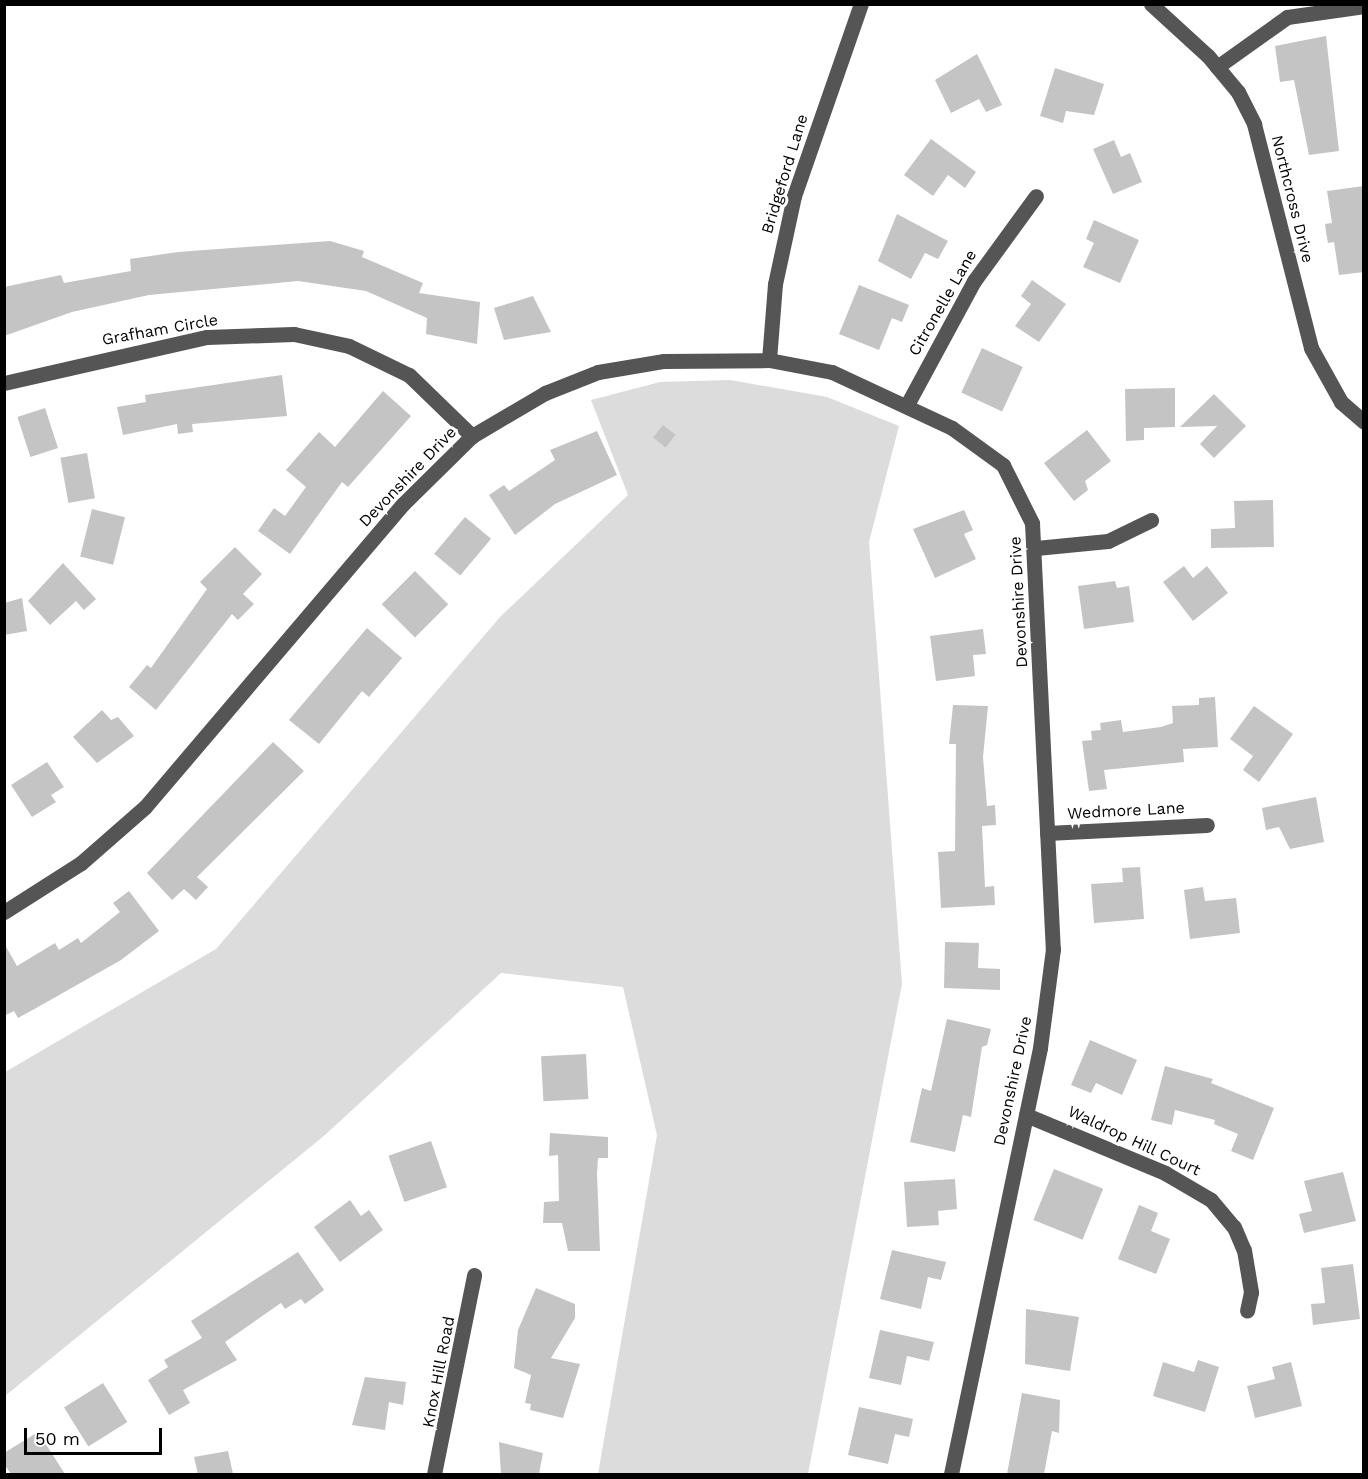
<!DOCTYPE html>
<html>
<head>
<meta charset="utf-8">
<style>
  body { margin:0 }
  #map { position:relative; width:1368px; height:1479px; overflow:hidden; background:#fff; font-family:"Work Sans",sans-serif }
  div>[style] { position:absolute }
  .green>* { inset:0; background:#dcdcdc }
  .building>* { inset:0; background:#c4c4c4; transform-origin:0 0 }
  .minor>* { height:15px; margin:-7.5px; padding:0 7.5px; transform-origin:7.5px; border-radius:7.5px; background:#555 }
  span { translate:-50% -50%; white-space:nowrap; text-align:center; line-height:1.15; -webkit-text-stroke:6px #fff; paint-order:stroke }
  .street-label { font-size:16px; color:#000 }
  .frame { position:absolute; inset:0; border:6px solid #000; pointer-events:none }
  .scale { position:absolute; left:24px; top:1428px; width:138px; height:27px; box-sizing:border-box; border:3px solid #000; border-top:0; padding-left:8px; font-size:18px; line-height:21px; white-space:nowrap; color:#000; -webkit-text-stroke:4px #fff; paint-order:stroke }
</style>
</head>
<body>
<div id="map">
  <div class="green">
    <div style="clip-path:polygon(730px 380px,827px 397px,899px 426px,869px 542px,902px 984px,808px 1474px,598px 1474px,657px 1135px,623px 987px,501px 973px,325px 1135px,5px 1396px,5px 1072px,216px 949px,500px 617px,628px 495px,591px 400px,660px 382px)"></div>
  </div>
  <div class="building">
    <div style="clip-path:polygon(1326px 36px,1339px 151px,1309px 155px,1294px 80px,1280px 82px,1275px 46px)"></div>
    <div style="clip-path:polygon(977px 54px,1002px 105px,986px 112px,979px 99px,951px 113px,935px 80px)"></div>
    <div style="clip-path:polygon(1055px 68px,1104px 84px,1094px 115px,1066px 111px,1063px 123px,1040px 116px)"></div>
    <div style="clip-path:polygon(931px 139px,976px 172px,965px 188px,948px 175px,933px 196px,904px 175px)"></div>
    <div style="clip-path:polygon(1114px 140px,1121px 157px,1130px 153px,1142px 182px,1113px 194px,1093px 149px)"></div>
    <div style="clip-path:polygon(1364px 186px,1364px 272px,1339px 275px,1334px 242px,1328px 243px,1326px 232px,1325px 224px,1332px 223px,1327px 191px)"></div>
    <div style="clip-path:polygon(897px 214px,948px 241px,938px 259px,925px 253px,911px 279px,878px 261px)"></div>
    <div style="clip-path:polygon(1094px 220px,1139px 240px,1120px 283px,1083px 267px,1094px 243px,1086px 239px)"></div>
    <div style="clip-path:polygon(330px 241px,364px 251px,362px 257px,423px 283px,419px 293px,480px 302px,477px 344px,426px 334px,427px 318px,366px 291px,298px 281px,149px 295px,72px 312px,4px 336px,4px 287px,61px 275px,64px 283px,131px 271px,130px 259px,178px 252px)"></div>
    <div style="clip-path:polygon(1032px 280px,1066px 304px,1039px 342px,1015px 326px,1031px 304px,1021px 296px)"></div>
    <div style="clip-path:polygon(859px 285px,909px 305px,902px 322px,892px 318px,879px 350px,839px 334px)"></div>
    <div style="clip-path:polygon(533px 296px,551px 332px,504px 340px,494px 308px)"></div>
    <div style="left:982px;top:348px;width:45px;height:49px;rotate:25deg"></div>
    <div style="clip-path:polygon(282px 375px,287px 416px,192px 424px,193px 432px,178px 434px,177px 424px,123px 435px,117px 407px,146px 402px,145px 395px)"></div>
    <div style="clip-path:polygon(1175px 388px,1175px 427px,1144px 428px,1144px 440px,1126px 441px,1125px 389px)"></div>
    <div style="clip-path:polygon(383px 391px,411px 416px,348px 487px,342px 482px,290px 554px,258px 531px,274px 508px,285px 516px,306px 487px,286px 470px,319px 432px,335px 447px)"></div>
    <div style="clip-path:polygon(1214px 394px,1246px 426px,1214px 458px,1200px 444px,1217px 426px,1180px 427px)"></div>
    <div style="left:45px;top:408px;width:42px;height:29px;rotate:72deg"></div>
    <div style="left:663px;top:425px;width:16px;height:16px;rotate:38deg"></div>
    <div style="clip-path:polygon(1087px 430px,1111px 461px,1085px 481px,1088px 490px,1074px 501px,1044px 463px)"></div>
    <div style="clip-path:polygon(597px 431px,617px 475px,555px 504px,515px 535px,489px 495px,504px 485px,509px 491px,555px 460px,550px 450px)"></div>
    <div style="left:87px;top:453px;width:46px;height:27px;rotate:80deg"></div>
    <div style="clip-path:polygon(1273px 500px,1274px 547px,1211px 548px,1211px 529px,1235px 528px,1234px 501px)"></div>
    <div style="left:92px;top:509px;width:34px;height:49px;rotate:14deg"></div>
    <div style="clip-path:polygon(964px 510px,973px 530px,964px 534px,976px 559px,935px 578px,913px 529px)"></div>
    <div style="left:465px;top:517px;width:34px;height:48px;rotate:40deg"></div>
    <div style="clip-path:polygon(235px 547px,262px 574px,243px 594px,254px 604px,238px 620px,232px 614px,156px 710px,129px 687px,147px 665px,151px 668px,207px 589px,200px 582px)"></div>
    <div style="clip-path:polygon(63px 563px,96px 599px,84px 610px,76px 601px,50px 625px,28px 601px)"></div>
    <div style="clip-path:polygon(1184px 566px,1193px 578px,1207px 566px,1228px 593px,1193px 621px,1163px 582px)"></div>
    <div style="left:415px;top:571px;width:47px;height:47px;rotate:45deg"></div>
    <div style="clip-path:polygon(1115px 581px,1117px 588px,1129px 586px,1134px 622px,1084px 629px,1078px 586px)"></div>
    <div style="clip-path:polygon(22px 598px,27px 631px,4px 635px,4px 603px)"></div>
    <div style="clip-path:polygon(367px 628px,402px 658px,369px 697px,362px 691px,319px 744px,289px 720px)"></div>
    <div style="clip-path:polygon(983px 629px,986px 654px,973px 655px,975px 676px,936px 681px,930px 636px)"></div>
    <div style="clip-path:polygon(1215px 697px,1218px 747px,1183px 749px,1184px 762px,1104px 770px,1107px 789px,1089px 791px,1082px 741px,1092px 740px,1091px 731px,1101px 730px,1100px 723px,1121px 720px,1123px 732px,1161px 727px,1173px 723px,1172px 706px,1199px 705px,1199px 698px)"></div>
    <div style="clip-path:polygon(953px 705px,988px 706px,983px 757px,987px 806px,995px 805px,996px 825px,982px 826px,985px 887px,994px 886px,995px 905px,941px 908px,938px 852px,955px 851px,956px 744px,949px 744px)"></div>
    <div style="clip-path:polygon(1254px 706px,1293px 734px,1259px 782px,1243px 770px,1253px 756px,1230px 739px)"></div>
    <div style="clip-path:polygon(102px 710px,111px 720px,118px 717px,134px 736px,97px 763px,73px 737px)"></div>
    <div style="clip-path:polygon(273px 742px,304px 771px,197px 877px,208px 887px,196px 900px,184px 889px,172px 900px,147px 873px)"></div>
    <div style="clip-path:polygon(47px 762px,64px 787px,51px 795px,56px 802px,32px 817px,11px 785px)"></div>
    <div style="clip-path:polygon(1316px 797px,1324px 842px,1290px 849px,1279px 827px,1266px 830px,1262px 808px)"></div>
    <div style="clip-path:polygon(1140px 867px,1144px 919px,1094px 923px,1091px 884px,1123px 882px,1122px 868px)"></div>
    <div style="clip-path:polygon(1203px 887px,1205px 901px,1236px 898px,1240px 933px,1190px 939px,1184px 890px)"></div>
    <div style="clip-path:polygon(129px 891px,159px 931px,121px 960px,38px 1007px,18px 1018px,14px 1011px,4px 1016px,4px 943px,17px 966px,55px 943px,59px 950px,78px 938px,81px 943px,120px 912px,113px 903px)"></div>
    <div style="clip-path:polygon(945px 942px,979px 943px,978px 968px,1000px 969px,1000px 990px,944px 988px)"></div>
    <div style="clip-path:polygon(947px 1019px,991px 1029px,987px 1045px,982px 1047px,971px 1117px,963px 1115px,955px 1152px,910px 1142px,922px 1088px,931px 1091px)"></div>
    <div style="clip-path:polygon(1090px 1040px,1137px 1060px,1122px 1095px,1096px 1083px,1091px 1093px,1071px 1085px)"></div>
    <div style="left:586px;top:1054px;width:45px;height:45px;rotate:87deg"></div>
    <div style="clip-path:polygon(1165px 1066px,1213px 1079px,1211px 1083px,1274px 1108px,1253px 1160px,1231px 1151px,1238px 1134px,1214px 1124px,1215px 1120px,1175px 1110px,1172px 1125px,1151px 1120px)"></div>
    <div style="clip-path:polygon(550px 1133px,608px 1137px,608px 1158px,598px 1158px,597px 1174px,600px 1251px,568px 1251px,562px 1223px,543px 1223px,544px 1202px,559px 1201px,558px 1155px,549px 1156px)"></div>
    <div style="left:431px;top:1141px;width:49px;height:45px;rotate:71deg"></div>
    <div style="left:1054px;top:1169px;width:53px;height:55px;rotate:22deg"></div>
    <div style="clip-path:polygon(1343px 1172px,1356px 1221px,1304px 1233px,1299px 1214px,1312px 1211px,1304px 1181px)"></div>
    <div style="clip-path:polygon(955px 1179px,957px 1209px,938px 1211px,939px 1225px,907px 1227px,904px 1182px)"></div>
    <div style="clip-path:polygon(350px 1200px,361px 1216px,369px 1210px,383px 1230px,340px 1262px,314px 1227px)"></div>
    <div style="clip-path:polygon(1139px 1205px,1158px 1213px,1151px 1231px,1170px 1239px,1156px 1274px,1118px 1259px)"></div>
    <div style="clip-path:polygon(892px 1250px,946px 1262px,941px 1280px,928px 1277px,921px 1309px,880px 1299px)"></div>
    <div style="clip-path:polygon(298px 1252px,324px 1290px,305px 1304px,301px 1299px,285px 1309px,281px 1303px,225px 1342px,237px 1360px,183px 1390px,190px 1403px,169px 1415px,148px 1380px,168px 1367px,164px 1360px,202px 1338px,191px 1321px)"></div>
    <div style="clip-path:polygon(1353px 1264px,1360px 1319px,1313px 1325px,1311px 1304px,1325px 1303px,1321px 1268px)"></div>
    <div style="clip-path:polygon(536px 1288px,575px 1304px,575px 1318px,551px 1358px,580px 1364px,563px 1418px,530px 1410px,531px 1404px,525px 1403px,531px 1375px,514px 1368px,518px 1330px)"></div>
    <div style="clip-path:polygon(1026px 1309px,1079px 1317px,1070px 1371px,1025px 1364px)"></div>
    <div style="clip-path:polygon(880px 1330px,934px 1342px,929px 1361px,907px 1356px,901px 1385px,869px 1378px)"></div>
    <div style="clip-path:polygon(1198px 1360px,1219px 1367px,1205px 1412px,1153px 1396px,1163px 1362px,1194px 1372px)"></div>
    <div style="clip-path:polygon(1291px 1362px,1302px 1406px,1255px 1418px,1247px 1386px,1275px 1379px,1272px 1367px)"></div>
    <div style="clip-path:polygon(365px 1377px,406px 1382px,403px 1405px,389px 1402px,385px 1430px,352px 1425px)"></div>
    <div style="left:103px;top:1383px;width:46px;height:46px;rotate:58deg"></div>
    <div style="clip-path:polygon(1022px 1393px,1060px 1400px,1059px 1433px,1052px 1431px,1044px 1474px,1007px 1474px)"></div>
    <div style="clip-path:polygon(859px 1407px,913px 1419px,909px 1437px,895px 1434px,888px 1464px,848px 1455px)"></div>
    <div style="clip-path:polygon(38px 1432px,65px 1474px,11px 1474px,4px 1464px,4px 1453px)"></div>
    <div style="clip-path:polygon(499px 1442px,543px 1453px,539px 1474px,501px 1474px)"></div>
    <div style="clip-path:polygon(228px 1451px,233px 1474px,198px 1474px,194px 1457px)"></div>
  </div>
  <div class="minor">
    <div style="left:1151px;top:4px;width:77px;rotate:42.4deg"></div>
    <div style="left:1208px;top:56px;width:47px;rotate:50.2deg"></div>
    <div style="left:1238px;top:92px;width:36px;rotate:63deg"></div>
    <div style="left:1254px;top:124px;width:231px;rotate:75.7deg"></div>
    <div style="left:1311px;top:348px;width:62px;rotate:60.9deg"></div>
    <div style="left:1341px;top:402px;width:30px;rotate:41deg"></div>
    <div style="left:1217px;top:67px;width:86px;rotate:-35.5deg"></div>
    <div style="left:1287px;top:17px;width:78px;rotate:-8.1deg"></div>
    <div style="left:769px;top:360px;width:76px;rotate:-85.5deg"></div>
    <div style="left:775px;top:284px;width:90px;rotate:-77.8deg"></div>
    <div style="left:794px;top:196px;width:203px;rotate:-70.8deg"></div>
    <div style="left:4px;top:383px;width:208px;rotate:-12.8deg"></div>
    <div style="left:207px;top:337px;width:87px;rotate:-2deg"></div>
    <div style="left:294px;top:334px;width:56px;rotate:12.3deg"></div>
    <div style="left:349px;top:346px;width:67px;rotate:25.8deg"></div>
    <div style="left:409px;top:375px;width:88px;rotate:44.1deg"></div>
    <div style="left:908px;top:403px;width:139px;rotate:-61.6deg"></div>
    <div style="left:974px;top:281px;width:105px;rotate:-53.9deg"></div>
    <div style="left:1036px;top:548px;width:72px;rotate:-5.6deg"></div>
    <div style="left:1108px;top:541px;width:48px;rotate:-26deg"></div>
    <div style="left:1047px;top:833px;width:160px;rotate:-2.9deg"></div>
    <div style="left:4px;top:912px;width:91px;rotate:-32.5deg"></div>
    <div style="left:81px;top:863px;width:85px;rotate:-41.2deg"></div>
    <div style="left:145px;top:807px;width:398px;rotate:-49.6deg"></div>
    <div style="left:403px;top:504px;width:97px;rotate:-44.6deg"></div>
    <div style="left:472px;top:436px;width:85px;rotate:-30.5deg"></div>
    <div style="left:545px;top:393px;width:57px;rotate:-21.6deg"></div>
    <div style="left:598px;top:372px;width:67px;rotate:-9.5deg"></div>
    <div style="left:664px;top:361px;width:105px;rotate:-0.5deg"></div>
    <div style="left:769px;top:360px;width:64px;rotate:10.8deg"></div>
    <div style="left:832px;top:372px;width:132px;rotate:25deg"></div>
    <div style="left:952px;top:428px;width:63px;rotate:36deg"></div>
    <div style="left:1003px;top:465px;width:65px;rotate:63.4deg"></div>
    <div style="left:1032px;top:523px;width:427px;rotate:87.2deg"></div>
    <div style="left:1053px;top:949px;width:100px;rotate:97.5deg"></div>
    <div style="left:1040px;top:1048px;width:435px;rotate:101.8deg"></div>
    <div style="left:1026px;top:1115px;width:151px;rotate:22.6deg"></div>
    <div style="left:1165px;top:1173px;width:53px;rotate:30.4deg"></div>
    <div style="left:1211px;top:1200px;width:35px;rotate:50deg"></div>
    <div style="left:1234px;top:1227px;width:25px;rotate:67deg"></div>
    <div style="left:1244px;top:1250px;width:43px;rotate:80.5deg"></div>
    <div style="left:1251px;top:1292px;width:19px;rotate:102deg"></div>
    <div style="left:434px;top:1474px;width:203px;rotate:-78.6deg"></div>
  </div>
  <div class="street-label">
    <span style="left:785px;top:174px;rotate:-73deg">Bridgeford Lane</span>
    <span style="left:1292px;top:199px;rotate:76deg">Northcross Drive</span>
    <span style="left:943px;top:303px;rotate:-60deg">Citronelle Lane</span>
    <span style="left:160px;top:330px;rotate:-10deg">Grafham Circle</span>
    <span style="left:408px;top:477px;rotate:-46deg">Devonshire Drive</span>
    <span style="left:1019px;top:602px;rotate:-93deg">Devonshire Drive</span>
    <span style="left:1126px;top:811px;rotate:-3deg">Wedmore Lane</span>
    <span style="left:1013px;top:1081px;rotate:-78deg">Devonshire Drive</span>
    <span style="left:1134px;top:1141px;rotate:25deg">Waldrop Hill Court</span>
    <span style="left:439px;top:1372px;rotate:-79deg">Knox Hill Road</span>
  </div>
  <div class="frame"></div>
  <div class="scale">50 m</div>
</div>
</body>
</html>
